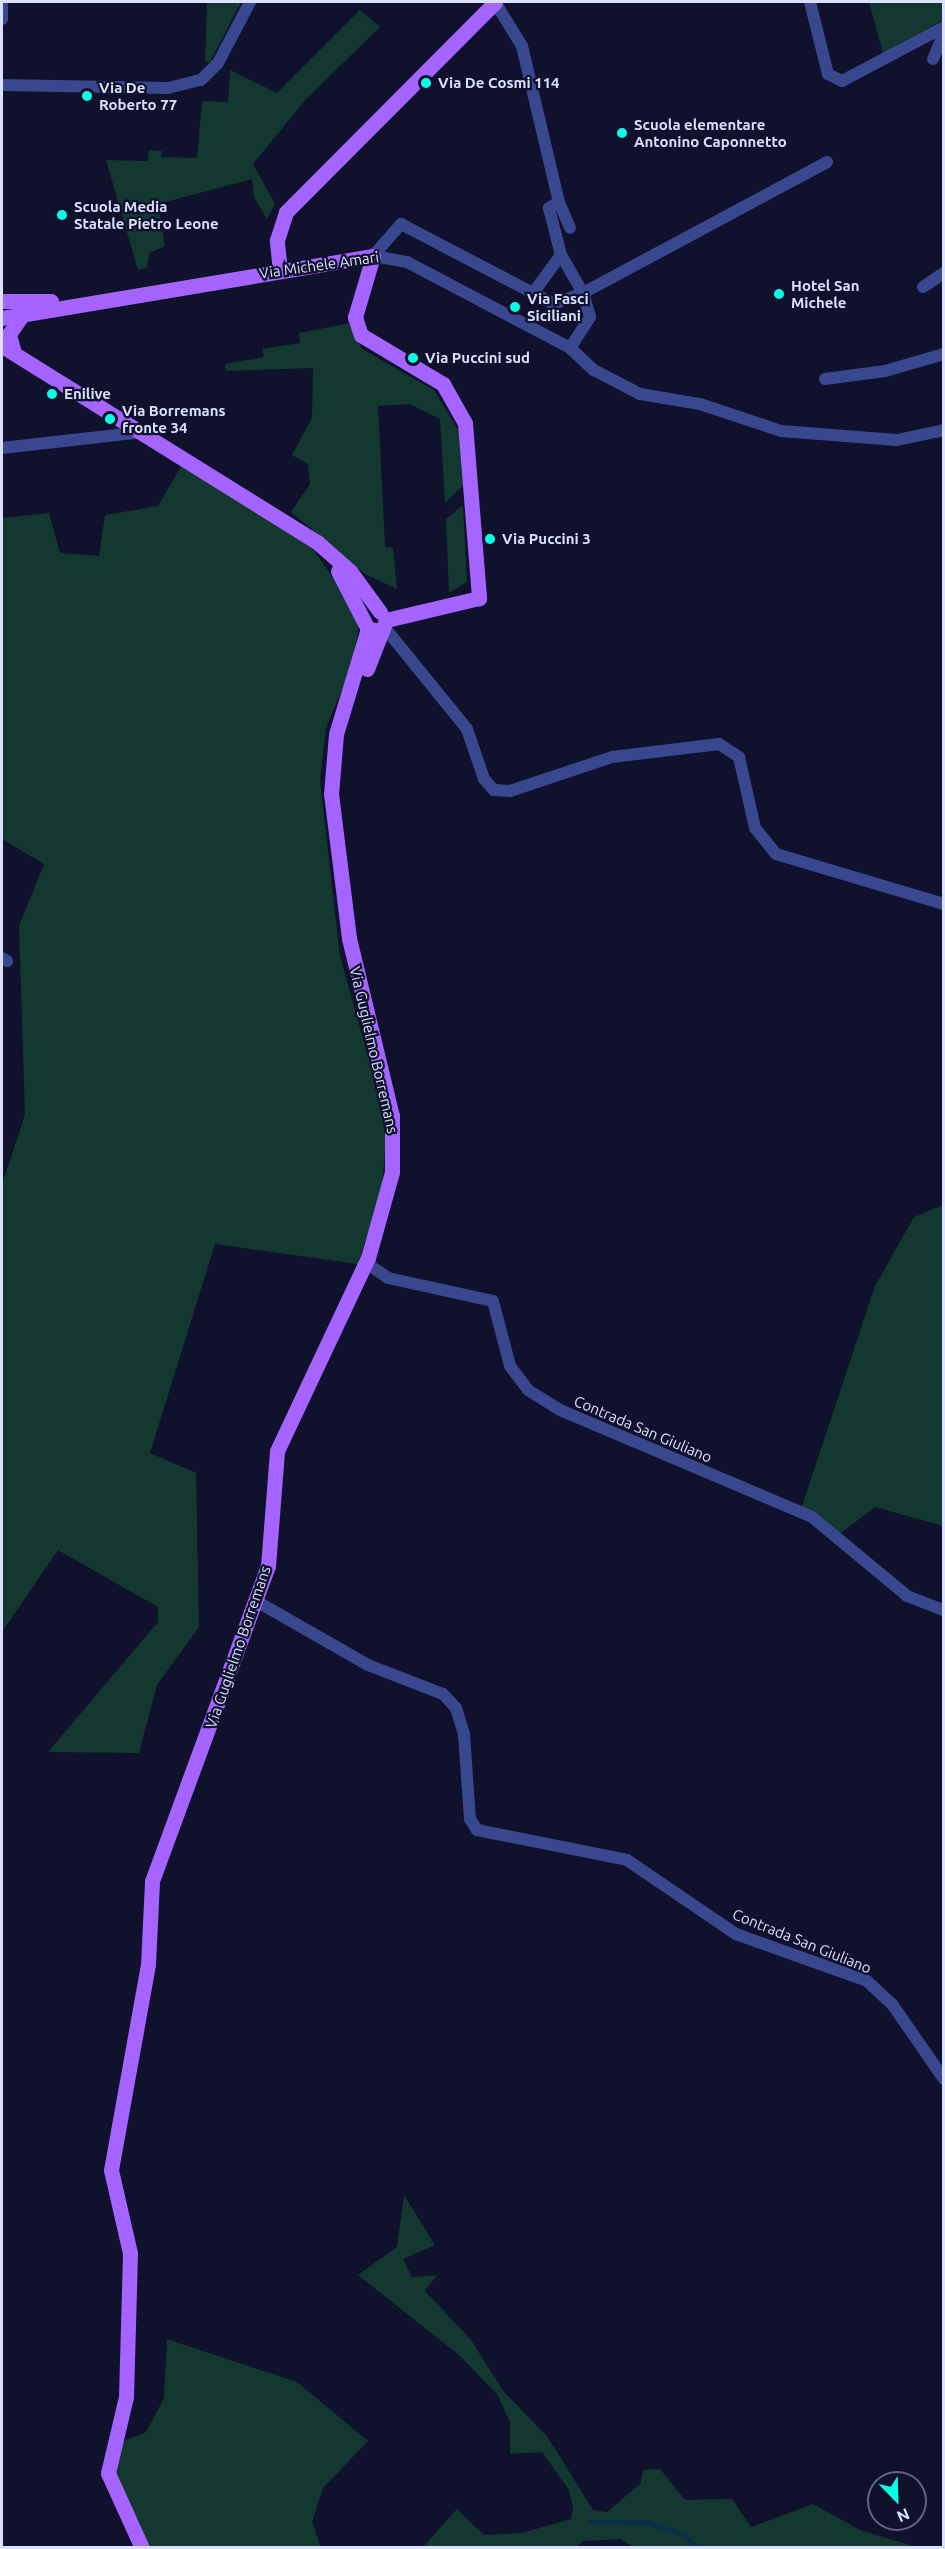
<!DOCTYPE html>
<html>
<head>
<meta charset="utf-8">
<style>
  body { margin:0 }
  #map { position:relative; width:945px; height:2549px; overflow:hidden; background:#10112d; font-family:Ubuntu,sans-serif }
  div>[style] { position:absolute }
  .green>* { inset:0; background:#13382f }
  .stream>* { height:4px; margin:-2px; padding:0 2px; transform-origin:2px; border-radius:2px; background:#08304e }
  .minor>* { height:12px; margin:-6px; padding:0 6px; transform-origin:6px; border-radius:6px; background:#39478f }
  .major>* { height:15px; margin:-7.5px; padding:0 7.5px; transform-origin:7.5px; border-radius:7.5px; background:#a563ff }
  .dots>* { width:16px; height:16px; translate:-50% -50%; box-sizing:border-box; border:3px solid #10112d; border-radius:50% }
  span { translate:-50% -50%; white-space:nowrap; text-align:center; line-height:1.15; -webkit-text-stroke:4.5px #10112d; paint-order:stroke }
  .poi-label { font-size:15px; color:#dce0ff; font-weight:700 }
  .left { translate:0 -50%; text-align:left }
  .street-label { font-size:15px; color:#dce0ff }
  .frame { position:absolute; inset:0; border:3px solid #dce0ff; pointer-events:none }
  .north { position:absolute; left:867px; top:2471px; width:60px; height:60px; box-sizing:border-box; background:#10112d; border:2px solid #626481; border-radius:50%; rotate:157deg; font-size:16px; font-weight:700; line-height:24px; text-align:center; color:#dce0ff }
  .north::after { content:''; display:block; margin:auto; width:21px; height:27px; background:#08ffe5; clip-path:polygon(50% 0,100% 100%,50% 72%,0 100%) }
</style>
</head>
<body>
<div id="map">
  <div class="green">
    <div style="clip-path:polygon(207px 2px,241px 2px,210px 62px,205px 62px)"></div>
    <div style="clip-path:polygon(869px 2px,943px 2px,943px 20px,883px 53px)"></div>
    <div style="clip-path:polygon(360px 10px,380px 27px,306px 99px,253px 164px,275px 204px,267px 219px,254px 197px,252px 179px,158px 204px,165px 246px,149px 253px,147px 268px,138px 270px,106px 160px,148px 161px,149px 150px,162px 151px,161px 157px,197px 158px,202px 101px,228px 102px,230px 70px,277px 93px)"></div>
    <div style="clip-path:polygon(350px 323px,362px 349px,434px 390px,460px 433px,463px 486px,445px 503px,440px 419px,409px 404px,378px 406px,385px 547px,393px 548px,397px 589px,365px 574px,291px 512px,310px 484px,308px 464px,292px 455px,312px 418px,313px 368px,226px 371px,225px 364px,264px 357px,262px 349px,300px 343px,299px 333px)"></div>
    <div style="clip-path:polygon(185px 460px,311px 546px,360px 618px,353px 663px,326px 728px,320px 780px,340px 956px,379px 1096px,386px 1140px,382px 1189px,358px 1264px,215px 1244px,150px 1453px,196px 1473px,199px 1627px,157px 1685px,139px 1753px,48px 1752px,158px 1622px,158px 1607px,58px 1550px,2px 1632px,2px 1184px,25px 1115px,19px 926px,44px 864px,2px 839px,2px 518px,49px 513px,60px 553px,99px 556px,105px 515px,158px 506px)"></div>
    <div style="clip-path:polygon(463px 505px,467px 582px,449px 593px,446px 519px)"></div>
    <div style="clip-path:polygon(943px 1205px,943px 1526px,875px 1507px,837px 1536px,800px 1512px,875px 1286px,914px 1217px)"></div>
    <div style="clip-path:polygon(404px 2195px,435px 2245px,403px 2259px,412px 2277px,437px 2275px,425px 2291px,471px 2340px,504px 2392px,547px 2436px,593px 2510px,607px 2512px,641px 2483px,643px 2470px,660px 2469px,685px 2500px,732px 2499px,751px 2527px,813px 2504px,860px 2530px,916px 2547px,634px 2548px,621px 2539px,583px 2541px,576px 2548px,423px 2547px,457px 2509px,484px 2535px,522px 2533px,571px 2519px,573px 2508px,569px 2490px,542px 2452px,510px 2454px,510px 2422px,497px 2394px,459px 2355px,358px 2275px,397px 2247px)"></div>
    <div style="clip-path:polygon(167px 2339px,297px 2382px,368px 2441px,323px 2488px,312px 2522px,321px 2547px,142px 2547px,111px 2485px,111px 2446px,146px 2432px,164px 2398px)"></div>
  </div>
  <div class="stream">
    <div style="left:590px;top:2522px;width:59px;rotate:1deg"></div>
    <div style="left:649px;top:2523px;width:37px;rotate:19deg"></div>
    <div style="left:684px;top:2535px;width:19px;rotate:43deg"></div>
  </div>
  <div class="minor">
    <div style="left:495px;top:2px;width:52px;rotate:58.5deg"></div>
    <div style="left:522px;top:46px;width:160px;rotate:76.7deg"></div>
    <div style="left:559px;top:202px;width:12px;rotate:149deg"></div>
    <div style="left:549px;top:208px;width:49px;rotate:75.7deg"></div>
    <div style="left:561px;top:255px;width:47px;rotate:126.4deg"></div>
    <div style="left:810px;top:2px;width:74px;rotate:76deg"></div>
    <div style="left:828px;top:74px;width:16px;rotate:27deg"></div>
    <div style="left:842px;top:81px;width:115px;rotate:-27.9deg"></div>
    <div style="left:2px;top:19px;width:17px;rotate:-90deg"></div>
    <div style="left:933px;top:59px;width:28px;rotate:-67deg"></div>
    <div style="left:2px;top:85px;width:166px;rotate:1deg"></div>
    <div style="left:168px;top:88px;width:34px;rotate:-14deg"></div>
    <div style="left:201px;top:80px;width:24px;rotate:-45deg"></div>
    <div style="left:218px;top:63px;width:69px;rotate:-62.3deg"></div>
    <div style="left:559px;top:202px;width:28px;rotate:67deg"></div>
    <div style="left:373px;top:256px;width:35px;rotate:10deg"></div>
    <div style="left:407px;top:262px;width:184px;rotate:27.8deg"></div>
    <div style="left:570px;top:348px;width:33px;rotate:43deg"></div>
    <div style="left:594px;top:370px;width:52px;rotate:27.6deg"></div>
    <div style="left:640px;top:394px;width:61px;rotate:9.5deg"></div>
    <div style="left:700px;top:404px;width:85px;rotate:18.4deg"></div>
    <div style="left:781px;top:431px;width:116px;rotate:4.4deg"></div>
    <div style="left:897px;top:440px;width:48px;rotate:-12deg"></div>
    <div style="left:373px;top:256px;width:43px;rotate:-48.8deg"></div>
    <div style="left:401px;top:224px;width:173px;rotate:27.6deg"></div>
    <div style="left:554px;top:304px;width:31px;rotate:-21deg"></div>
    <div style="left:583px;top:293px;width:44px;rotate:-120.1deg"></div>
    <div style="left:923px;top:287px;width:25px;rotate:-34deg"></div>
    <div style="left:570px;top:348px;width:37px;rotate:-57deg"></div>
    <div style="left:590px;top:317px;width:25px;rotate:-106deg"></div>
    <div style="left:583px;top:293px;width:277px;rotate:-28.2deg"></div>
    <div style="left:825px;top:379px;width:61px;rotate:-7.6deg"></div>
    <div style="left:885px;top:371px;width:61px;rotate:-16.1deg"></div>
    <div style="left:2px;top:448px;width:142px;rotate:-6.5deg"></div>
    <div style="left:385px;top:628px;width:130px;rotate:50.9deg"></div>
    <div style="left:467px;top:729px;width:53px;rotate:71.2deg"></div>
    <div style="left:484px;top:779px;width:15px;rotate:48deg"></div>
    <div style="left:494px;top:790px;width:16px;rotate:4deg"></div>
    <div style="left:510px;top:791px;width:108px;rotate:-18.4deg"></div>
    <div style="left:612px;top:757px;width:108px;rotate:-6.9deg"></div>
    <div style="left:719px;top:744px;width:24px;rotate:33deg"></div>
    <div style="left:739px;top:757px;width:73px;rotate:77.3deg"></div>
    <div style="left:755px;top:828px;width:33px;rotate:51deg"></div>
    <div style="left:776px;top:854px;width:175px;rotate:16.6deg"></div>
    <div style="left:2px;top:958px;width:6px;rotate:31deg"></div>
    <div style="left:366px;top:1263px;width:27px;rotate:34deg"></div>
    <div style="left:388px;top:1278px;width:107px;rotate:12.4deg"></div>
    <div style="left:493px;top:1301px;width:67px;rotate:75.3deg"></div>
    <div style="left:510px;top:1366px;width:30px;rotate:53deg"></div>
    <div style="left:528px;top:1390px;width:38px;rotate:32deg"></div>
    <div style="left:560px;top:1410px;width:274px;rotate:23deg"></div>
    <div style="left:812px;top:1517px;width:124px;rotate:39.7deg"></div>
    <div style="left:907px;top:1596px;width:40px;rotate:21deg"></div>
    <div style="left:256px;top:1601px;width:129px;rotate:29.7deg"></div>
    <div style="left:368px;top:1665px;width:80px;rotate:21.1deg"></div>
    <div style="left:443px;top:1694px;width:19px;rotate:47deg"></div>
    <div style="left:456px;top:1708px;width:27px;rotate:73deg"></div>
    <div style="left:464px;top:1734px;width:85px;rotate:86deg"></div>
    <div style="left:470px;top:1819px;width:13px;rotate:58deg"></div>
    <div style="left:477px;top:1830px;width:153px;rotate:11.3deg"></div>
    <div style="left:627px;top:1860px;width:132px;rotate:34.2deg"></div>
    <div style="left:736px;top:1934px;width:139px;rotate:19.7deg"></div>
    <div style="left:867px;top:1981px;width:34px;rotate:43deg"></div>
    <div style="left:892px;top:2004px;width:91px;rotate:55.3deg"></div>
  </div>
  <div class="major">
    <div style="left:280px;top:271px;width:31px;rotate:-96deg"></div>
    <div style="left:277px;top:240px;width:29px;rotate:-72deg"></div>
    <div style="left:286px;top:212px;width:296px;rotate:-45.1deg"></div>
    <div style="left:2px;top:301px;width:49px"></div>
    <div style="left:2px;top:318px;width:376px;rotate:-9.5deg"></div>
    <div style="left:373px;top:256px;width:64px;rotate:106.4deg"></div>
    <div style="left:355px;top:317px;width:19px;rotate:72deg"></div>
    <div style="left:361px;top:335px;width:96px;rotate:30.9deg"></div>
    <div style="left:443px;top:384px;width:45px;rotate:60.6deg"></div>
    <div style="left:465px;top:423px;width:176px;rotate:85.4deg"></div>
    <div style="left:479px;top:598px;width:96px;rotate:166.7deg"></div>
    <div style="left:2px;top:346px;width:371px;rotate:31.9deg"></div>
    <div style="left:317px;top:542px;width:44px;rotate:41.3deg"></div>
    <div style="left:350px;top:571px;width:51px;rotate:53.8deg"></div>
    <div style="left:14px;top:353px;width:20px;rotate:-105deg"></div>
    <div style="left:9px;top:334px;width:24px;rotate:-55deg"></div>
    <div style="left:338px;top:571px;width:65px;rotate:62.7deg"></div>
    <div style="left:368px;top:629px;width:14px;rotate:8deg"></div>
    <div style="left:382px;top:631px;width:12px;rotate:-70deg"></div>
    <div style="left:367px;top:669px;width:41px;rotate:-68.5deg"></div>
    <div style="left:142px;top:2548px;width:82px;rotate:-114.4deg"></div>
    <div style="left:108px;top:2473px;width:78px;rotate:-76.7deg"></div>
    <div style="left:126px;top:2397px;width:144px;rotate:-88.4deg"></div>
    <div style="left:130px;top:2253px;width:85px;rotate:-102.9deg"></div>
    <div style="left:111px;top:2170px;width:209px;rotate:-79.8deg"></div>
    <div style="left:148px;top:1964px;width:83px;rotate:-87.2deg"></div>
    <div style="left:152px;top:1881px;width:336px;rotate:-69.8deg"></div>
    <div style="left:268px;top:1566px;width:115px;rotate:-85.5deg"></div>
    <div style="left:277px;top:1451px;width:213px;rotate:-64.8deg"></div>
    <div style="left:368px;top:1258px;width:89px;rotate:-74.4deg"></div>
    <div style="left:392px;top:1172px;width:56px;rotate:-90deg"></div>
    <div style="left:392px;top:1116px;width:183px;rotate:-103.6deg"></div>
    <div style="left:349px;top:938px;width:145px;rotate:-97.1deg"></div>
    <div style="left:331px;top:794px;width:60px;rotate:-85.2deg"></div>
    <div style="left:336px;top:734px;width:110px;rotate:-73.1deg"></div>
  </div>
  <div class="dots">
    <div style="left:426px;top:83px;background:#08ffe5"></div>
    <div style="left:87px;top:96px;background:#08ffe5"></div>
    <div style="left:622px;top:133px;background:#08ffe5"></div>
    <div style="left:62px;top:215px;background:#08ffe5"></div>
    <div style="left:779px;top:294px;background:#08ffe5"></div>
    <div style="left:515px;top:307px;background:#08ffe5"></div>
    <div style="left:413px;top:358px;background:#08ffe5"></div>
    <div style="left:52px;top:394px;background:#08ffe5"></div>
    <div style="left:110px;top:419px;background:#08ffe5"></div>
    <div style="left:490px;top:539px;background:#08ffe5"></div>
  </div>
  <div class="poi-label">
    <span class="left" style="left:438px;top:83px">Via De Cosmi 114</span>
    <span class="left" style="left:99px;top:96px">Via De<br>Roberto 77</span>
    <span class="left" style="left:634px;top:133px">Scuola elementare<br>Antonino Caponnetto</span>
    <span class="left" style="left:74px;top:215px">Scuola Media<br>Statale Pietro Leone</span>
    <span class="left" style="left:791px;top:294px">Hotel San<br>Michele</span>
    <span class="left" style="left:527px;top:307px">Via Fasci<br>Siciliani</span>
    <span class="left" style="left:425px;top:358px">Via Puccini sud</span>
    <span class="left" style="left:64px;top:394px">Enilive</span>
    <span class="left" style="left:122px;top:419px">Via Borremans<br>fronte 34</span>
    <span class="left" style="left:502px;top:539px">Via Puccini 3</span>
  </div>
  <div class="street-label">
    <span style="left:319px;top:265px;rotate:-8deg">Via Michele Amari</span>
    <span style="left:374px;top:1050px;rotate:77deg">Via Guglielmo Borremans</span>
    <span style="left:643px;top:1429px;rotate:23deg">Contrada San Giuliano</span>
    <span style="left:238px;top:1647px;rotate:-71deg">Via Guglielmo Borremans</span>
    <span style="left:802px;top:1941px;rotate:22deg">Contrada San Giuliano</span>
  </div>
  <div class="frame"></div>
  <div class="north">N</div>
</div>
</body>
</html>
